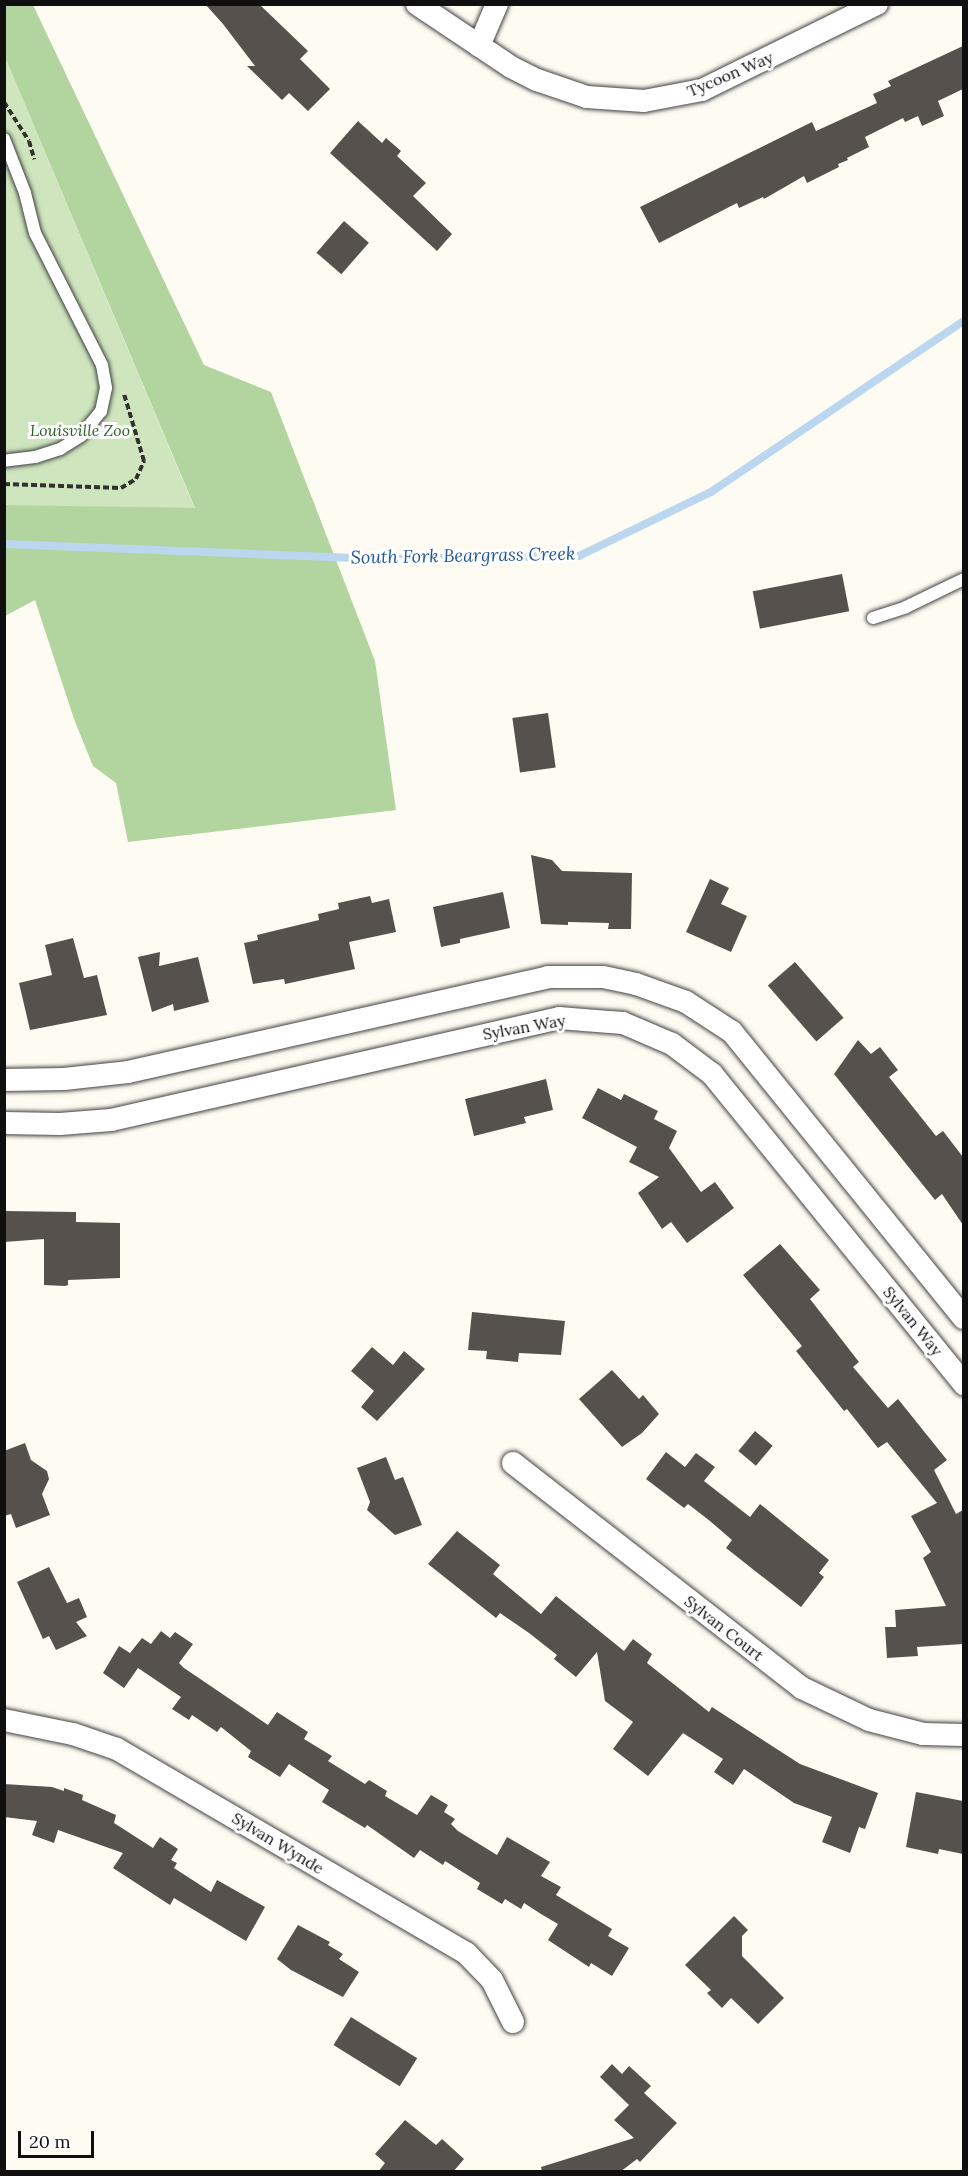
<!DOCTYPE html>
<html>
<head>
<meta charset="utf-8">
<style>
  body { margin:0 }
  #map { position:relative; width:968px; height:2176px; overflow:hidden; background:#fefcf2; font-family:Lora,serif }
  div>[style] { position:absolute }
  .green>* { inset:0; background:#cee5be }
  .forest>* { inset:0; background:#b2d49f }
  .stream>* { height:8px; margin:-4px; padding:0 4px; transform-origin:4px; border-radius:4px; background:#bbd7f0 }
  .building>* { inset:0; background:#56514c; transform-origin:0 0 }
  .path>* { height:4px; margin-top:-2px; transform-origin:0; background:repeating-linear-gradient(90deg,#313131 0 6px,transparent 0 9px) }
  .roads { filter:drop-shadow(0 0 2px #424242) drop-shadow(0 0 2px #424242) }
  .lane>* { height:12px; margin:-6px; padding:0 6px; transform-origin:6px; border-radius:6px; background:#fff }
  .street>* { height:22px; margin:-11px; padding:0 11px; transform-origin:11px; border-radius:11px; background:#fff }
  span { translate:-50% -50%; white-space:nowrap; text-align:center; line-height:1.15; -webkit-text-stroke:6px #fff; paint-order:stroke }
  .street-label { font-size:16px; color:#0f0f0f }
  .park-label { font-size:16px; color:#2c6025; font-style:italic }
  .water-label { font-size:18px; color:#245894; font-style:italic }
  .frame { position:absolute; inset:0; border:6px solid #0f0f0f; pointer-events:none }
  .scale { position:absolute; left:18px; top:2131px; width:76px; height:27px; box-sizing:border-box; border:3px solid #0f0f0f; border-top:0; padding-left:8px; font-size:18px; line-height:21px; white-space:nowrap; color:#0f0f0f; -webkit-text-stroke:4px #fff; paint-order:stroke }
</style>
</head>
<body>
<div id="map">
  <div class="green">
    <div style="clip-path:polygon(5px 57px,195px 509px,5px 505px)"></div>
  </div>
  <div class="forest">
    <div style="clip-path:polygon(33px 5px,204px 365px,271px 392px,375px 661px,396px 810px,128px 842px,116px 783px,93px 766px,74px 719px,35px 600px,5px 616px,5px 505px,195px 508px,5px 57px,5px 5px)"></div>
  </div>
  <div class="stream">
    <div style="left:4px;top:544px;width:381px;rotate:2.3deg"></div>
    <div style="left:385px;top:559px;width:194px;rotate:-0.9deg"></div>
    <div style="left:579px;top:556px;width:147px;rotate:-25.9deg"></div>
    <div style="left:711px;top:492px;width:305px;rotate:-34.1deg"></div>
  </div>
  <div class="building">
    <div style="clip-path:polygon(205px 4px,259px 4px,308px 51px,300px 59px,330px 89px,308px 111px,289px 93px,282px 100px,247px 66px,255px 66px,223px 24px)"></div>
    <div style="clip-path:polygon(963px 46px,963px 89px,938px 101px,944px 116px,922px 126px,918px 116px,905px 122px,903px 118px,865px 137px,869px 147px,847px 158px,848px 160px,838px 164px,839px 167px,807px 183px,804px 176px,764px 199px,763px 197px,739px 208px,737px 203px,659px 243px,640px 207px,812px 122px,816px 131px,877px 103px,873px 94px,891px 86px,888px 81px)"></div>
    <div style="clip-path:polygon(358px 121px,382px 143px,386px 138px,401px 151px,397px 156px,426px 183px,413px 196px,452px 234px,437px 251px,330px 153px)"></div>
    <div style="left:344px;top:221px;width:33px;height:42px;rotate:41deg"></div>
    <div style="left:842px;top:574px;width:38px;height:91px;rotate:79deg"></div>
    <div style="left:548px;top:713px;width:55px;height:36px;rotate:82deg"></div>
    <div style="clip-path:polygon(531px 855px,552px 860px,562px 871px,632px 873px,631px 929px,608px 929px,609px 923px,568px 922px,568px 925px,541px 924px)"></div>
    <div style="clip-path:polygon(710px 879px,729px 888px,721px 904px,747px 916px,731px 952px,686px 932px)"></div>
    <div style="clip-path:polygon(503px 892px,510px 928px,460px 939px,460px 943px,441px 947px,433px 907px)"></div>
    <div style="clip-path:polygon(370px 896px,372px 903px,389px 899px,396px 932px,349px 942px,355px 969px,285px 984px,284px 979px,253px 984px,244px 943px,258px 940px,257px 935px,319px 920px,318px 914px,339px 909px,338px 903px)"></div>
    <div style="clip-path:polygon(73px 938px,84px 978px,97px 975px,107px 1015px,30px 1030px,19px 983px,52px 975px,45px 945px)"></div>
    <div style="clip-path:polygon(160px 952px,159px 966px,198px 957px,209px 1002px,174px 1011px,173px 1004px,152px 1012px,138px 957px)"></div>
    <div style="left:795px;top:962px;width:74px;height:36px;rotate:49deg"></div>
    <div style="clip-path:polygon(858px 1040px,871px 1054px,880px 1047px,898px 1070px,889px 1077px,936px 1136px,943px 1131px,963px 1157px,963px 1225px,942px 1194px,935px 1200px,834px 1074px)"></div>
    <div style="clip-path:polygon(546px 1079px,553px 1110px,524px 1117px,526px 1123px,474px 1136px,465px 1099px)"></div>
    <div style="clip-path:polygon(598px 1088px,621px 1100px,624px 1094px,658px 1111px,654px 1119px,677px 1131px,669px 1148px,701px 1192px,715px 1182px,734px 1208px,687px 1243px,671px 1222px,662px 1229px,638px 1193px,659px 1177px,629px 1162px,637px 1147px,582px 1118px)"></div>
    <div style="clip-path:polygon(4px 1211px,76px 1212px,76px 1222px,120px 1223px,120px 1278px,68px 1280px,68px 1285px,65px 1286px,44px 1285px,44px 1239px,4px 1242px)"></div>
    <div style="clip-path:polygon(780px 1244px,820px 1290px,810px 1299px,859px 1362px,853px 1367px,888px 1408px,898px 1399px,947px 1460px,934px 1470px,956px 1514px,963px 1510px,963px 1644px,917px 1647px,918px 1656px,887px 1658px,885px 1627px,896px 1627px,895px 1610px,946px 1606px,923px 1558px,931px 1552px,911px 1516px,937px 1503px,887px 1442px,878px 1448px,847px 1409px,844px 1411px,796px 1351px,802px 1346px,743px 1275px)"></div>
    <div style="clip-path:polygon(472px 1312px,565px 1321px,561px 1355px,519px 1353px,518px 1362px,486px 1359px,487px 1351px,468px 1350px)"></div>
    <div style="clip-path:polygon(372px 1347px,393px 1365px,404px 1351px,425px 1369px,377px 1421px,361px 1407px,374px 1391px,351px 1371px)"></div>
    <div style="clip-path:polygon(612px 1370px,639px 1399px,643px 1395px,659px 1414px,642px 1433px,622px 1447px,579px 1399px)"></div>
    <div style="left:755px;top:1431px;width:23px;height:26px;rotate:40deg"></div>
    <div style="clip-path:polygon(25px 1443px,31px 1460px,47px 1471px,49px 1479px,42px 1494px,50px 1515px,16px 1528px,11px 1514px,4px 1516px,4px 1451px)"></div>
    <div style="clip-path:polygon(666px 1452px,685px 1467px,696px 1453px,715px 1467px,704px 1481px,750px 1517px,760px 1504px,829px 1560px,819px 1573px,824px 1577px,801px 1607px,726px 1548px,732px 1540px,710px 1521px,688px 1504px,684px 1508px,646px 1479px)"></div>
    <div style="clip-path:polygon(386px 1457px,395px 1480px,403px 1477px,422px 1525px,395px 1535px,367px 1510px,370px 1502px,357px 1468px)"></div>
    <div style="clip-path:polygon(457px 1531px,500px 1565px,493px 1574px,541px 1614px,556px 1596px,624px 1651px,633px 1639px,652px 1654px,647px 1663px,709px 1712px,712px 1707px,800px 1764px,878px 1793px,865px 1829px,859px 1827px,850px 1853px,822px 1842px,832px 1817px,794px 1803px,744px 1769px,733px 1785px,714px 1772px,723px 1759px,683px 1733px,648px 1776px,613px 1749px,633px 1722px,605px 1701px,597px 1652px,576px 1677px,554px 1659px,557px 1655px,529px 1633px,500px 1613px,496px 1618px,428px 1564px)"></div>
    <div style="clip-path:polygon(49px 1567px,67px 1603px,79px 1598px,87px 1617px,76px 1622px,87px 1636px,56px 1650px,49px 1636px,43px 1639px,17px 1582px)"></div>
    <div style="clip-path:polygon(161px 1631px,170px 1638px,175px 1632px,193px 1644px,179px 1663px,184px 1668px,268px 1725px,277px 1712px,308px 1732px,304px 1739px,332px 1756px,328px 1761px,365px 1784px,369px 1780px,387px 1791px,385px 1796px,417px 1815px,431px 1795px,448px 1805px,444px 1812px,455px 1819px,451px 1824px,458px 1831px,497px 1855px,507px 1837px,550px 1862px,541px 1876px,561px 1887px,556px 1895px,612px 1929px,608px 1936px,629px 1948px,612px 1976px,591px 1963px,589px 1967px,548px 1940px,558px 1924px,541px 1914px,524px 1903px,521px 1909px,505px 1899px,502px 1904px,477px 1889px,480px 1883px,445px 1861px,443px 1865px,420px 1850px,414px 1858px,367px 1825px,365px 1828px,322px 1802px,329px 1790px,289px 1764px,280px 1777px,248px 1757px,251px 1751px,221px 1727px,217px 1732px,192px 1715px,189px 1720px,172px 1709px,181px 1697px,138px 1668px,124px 1688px,103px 1673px,119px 1646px,130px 1653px,142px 1638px,151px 1644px)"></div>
    <div style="clip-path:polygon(4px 1784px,52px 1787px,64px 1791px,64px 1788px,83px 1795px,82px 1800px,116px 1815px,114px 1823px,153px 1848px,160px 1837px,178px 1849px,171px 1860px,177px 1863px,174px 1868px,211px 1892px,217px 1880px,265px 1907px,246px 1941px,174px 1898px,170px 1905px,113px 1868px,123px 1853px,58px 1830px,54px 1843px,32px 1835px,37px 1821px,4px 1817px)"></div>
    <div style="clip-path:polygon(916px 1792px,963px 1801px,963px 1854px,939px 1849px,938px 1854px,906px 1847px)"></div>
    <div style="clip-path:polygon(734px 1916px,748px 1930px,742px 1936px,742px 1956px,784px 1998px,758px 2024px,731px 1998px,722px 2008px,707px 1993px,711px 1990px,685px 1965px)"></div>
    <div style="clip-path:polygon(298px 1925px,330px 1942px,328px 1945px,343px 1954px,339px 1959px,359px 1972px,343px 1997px,291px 1970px,277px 1959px)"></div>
    <div style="left:351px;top:2017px;width:78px;height:33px;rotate:32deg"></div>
    <div style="clip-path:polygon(612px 2064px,622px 2074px,629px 2066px,651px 2086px,644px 2093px,677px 2123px,675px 2125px,640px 2162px,637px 2159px,620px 2172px,542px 2172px,541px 2167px,634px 2138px,614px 2120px,629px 2105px,600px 2077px)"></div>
    <div style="clip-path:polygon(405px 2120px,436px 2145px,442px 2139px,464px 2159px,453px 2172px,378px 2172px,385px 2163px,375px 2154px)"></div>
  </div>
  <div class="path">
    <div style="left:4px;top:102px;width:46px;rotate:57.3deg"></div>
    <div style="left:29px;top:141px;width:19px;rotate:74deg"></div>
    <div style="left:4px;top:484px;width:117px;rotate:2deg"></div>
    <div style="left:121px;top:488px;width:17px;rotate:-31deg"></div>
    <div style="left:136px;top:479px;width:20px;rotate:-66deg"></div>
    <div style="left:144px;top:461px;width:70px;rotate:-106.6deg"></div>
  </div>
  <div class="roads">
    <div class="lane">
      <div style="left:4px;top:139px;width:58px;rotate:68.7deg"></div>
      <div style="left:25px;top:193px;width:41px;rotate:76deg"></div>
      <div style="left:35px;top:233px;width:148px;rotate:63.1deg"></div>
      <div style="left:102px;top:365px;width:23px;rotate:80deg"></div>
      <div style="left:106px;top:388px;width:24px;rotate:102deg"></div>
      <div style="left:101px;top:411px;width:32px;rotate:129deg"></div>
      <div style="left:81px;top:436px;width:25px;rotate:148deg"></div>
      <div style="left:60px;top:449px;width:26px;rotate:162deg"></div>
      <div style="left:35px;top:457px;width:31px;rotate:173deg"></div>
      <div style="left:873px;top:618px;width:35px;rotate:-18deg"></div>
      <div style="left:906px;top:607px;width:64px;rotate:-25.8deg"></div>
    </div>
    <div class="street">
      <div style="left:417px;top:4px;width:113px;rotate:33.8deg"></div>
      <div style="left:511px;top:67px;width:29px;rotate:27deg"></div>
      <div style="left:537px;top:80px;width:53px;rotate:18.8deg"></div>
      <div style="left:587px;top:97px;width:57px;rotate:4deg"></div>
      <div style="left:644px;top:101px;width:59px;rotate:-10.7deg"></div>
      <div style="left:702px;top:90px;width:195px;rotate:-26.2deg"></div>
      <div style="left:479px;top:46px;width:46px;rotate:-66.8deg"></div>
      <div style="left:4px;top:1080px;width:60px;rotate:-1deg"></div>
      <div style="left:64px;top:1079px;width:64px;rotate:-6.2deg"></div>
      <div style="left:128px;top:1072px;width:431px;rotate:-12.7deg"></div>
      <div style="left:548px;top:977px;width:55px"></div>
      <div style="left:603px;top:977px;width:34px;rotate:12deg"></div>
      <div style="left:636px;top:984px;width:53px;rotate:19.8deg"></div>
      <div style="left:686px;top:1002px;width:55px;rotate:33.1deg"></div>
      <div style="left:732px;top:1032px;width:368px;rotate:51deg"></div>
      <div style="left:4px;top:1123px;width:56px;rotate:1deg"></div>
      <div style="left:60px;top:1124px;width:51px;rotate:-4.5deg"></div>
      <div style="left:111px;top:1120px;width:459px;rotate:-12.8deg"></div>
      <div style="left:559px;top:1018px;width:64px;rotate:4.5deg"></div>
      <div style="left:623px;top:1023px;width:53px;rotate:23.2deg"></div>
      <div style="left:672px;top:1044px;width:50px;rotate:36.9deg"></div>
      <div style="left:712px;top:1074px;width:400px;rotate:50.9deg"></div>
      <div style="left:513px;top:1463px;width:366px;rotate:37.9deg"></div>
      <div style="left:802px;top:1688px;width:74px;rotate:25.5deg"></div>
      <div style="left:869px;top:1720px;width:56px;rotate:14.5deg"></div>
      <div style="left:923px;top:1734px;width:41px;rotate:1.4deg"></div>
      <div style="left:4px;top:1720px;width:70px;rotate:11.5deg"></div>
      <div style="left:73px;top:1734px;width:46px;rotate:18.8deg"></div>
      <div style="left:117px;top:1749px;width:404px;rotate:30.3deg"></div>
      <div style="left:466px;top:1953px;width:37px;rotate:46deg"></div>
      <div style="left:492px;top:1980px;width:47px;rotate:63.4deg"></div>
    </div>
  </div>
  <div class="street-label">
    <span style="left:730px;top:74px;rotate:-23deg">Tycoon Way</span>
    <span style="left:524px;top:1027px;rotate:-10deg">Sylvan Way</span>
    <span style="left:913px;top:1321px;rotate:51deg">Sylvan Way</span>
    <span style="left:724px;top:1628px;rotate:38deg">Sylvan Court</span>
    <span style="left:278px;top:1843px;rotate:31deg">Sylvan Wynde</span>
  </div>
  <div class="park-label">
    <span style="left:80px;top:430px">Louisville Zoo</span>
  </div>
  <div class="water-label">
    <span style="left:463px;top:556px;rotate:-1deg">South Fork Beargrass Creek</span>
  </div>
  <div class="frame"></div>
  <div class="scale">20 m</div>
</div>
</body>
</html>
